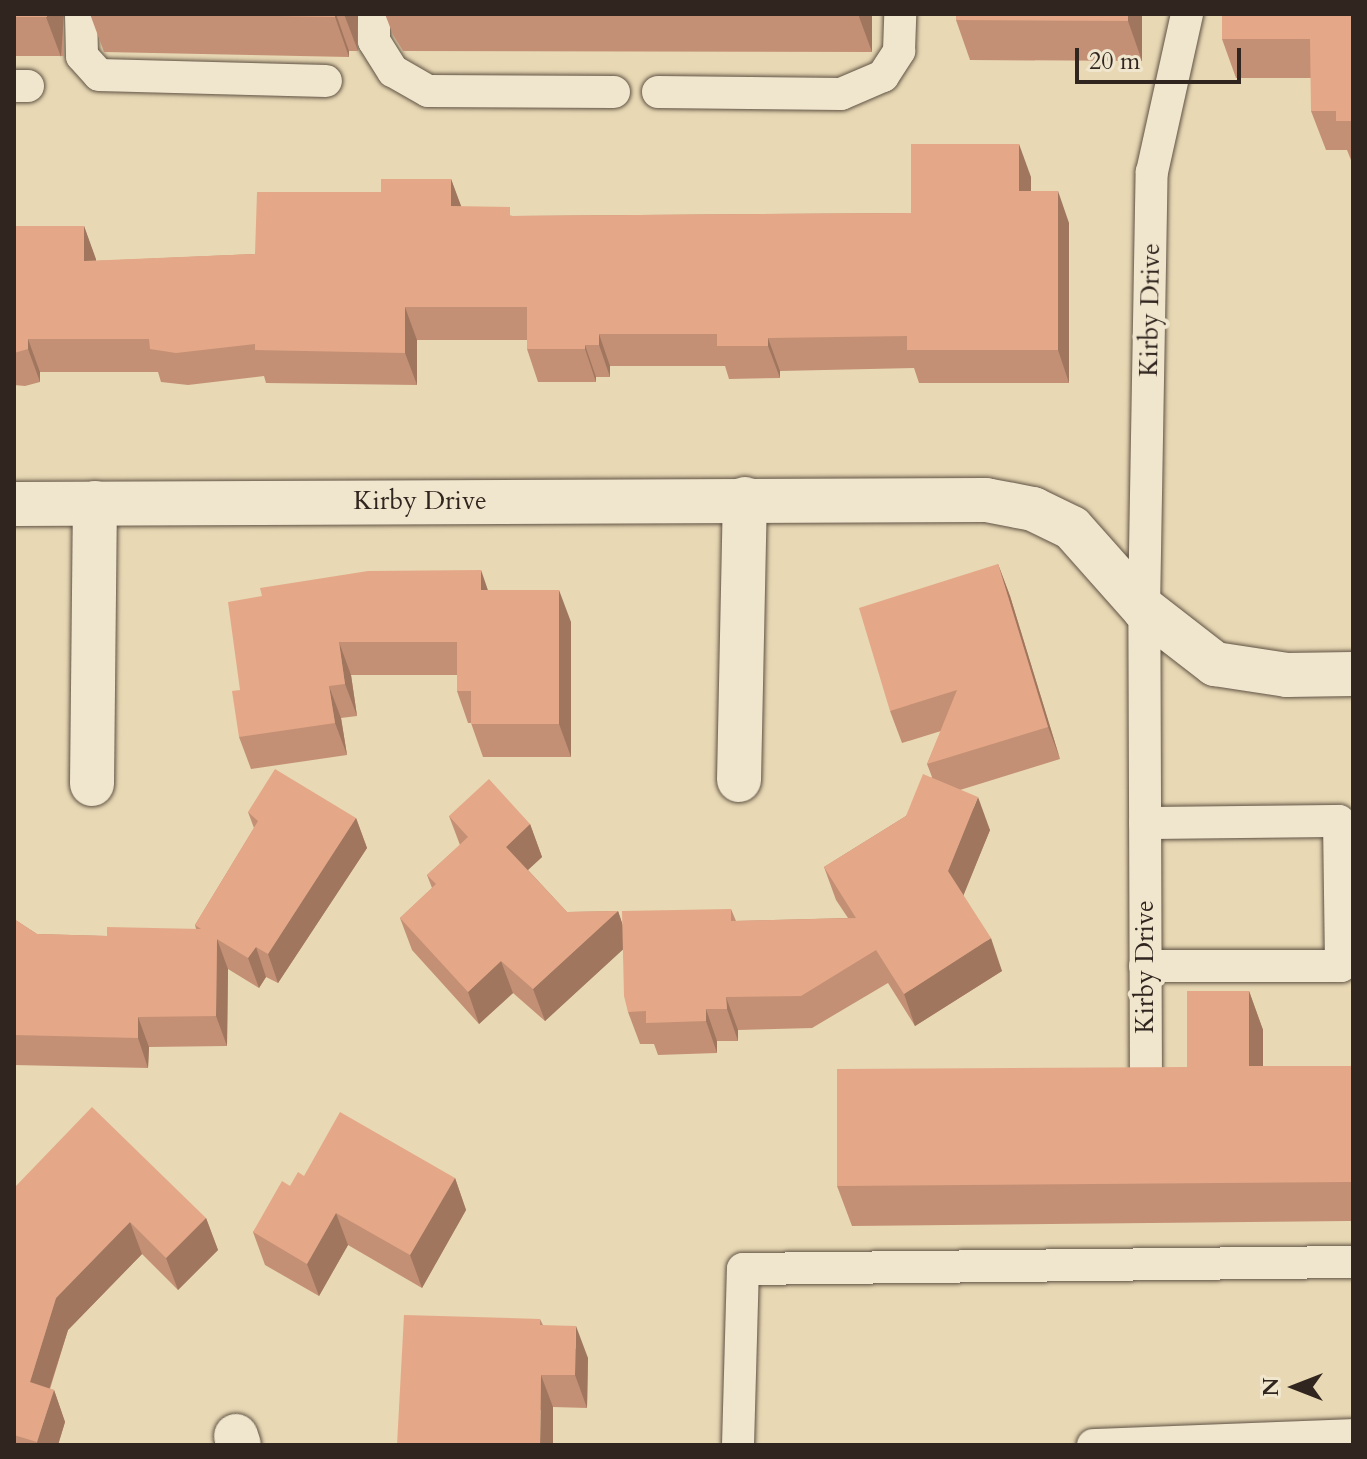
<!DOCTYPE html>
<html>
<head>
<meta charset="utf-8">
<style>
  body { margin:0 }
  #map { position:relative; width:1367px; height:1459px; overflow:hidden; background:#e8d8b4; font-family:Cardo,serif }
  div>[style] { position:absolute }
  .roads { filter:drop-shadow(0 0 2px #5f5244) drop-shadow(0 0 2px #5f5244) }
  .lane>* { height:32px; margin:-16px; padding:0 16px; transform-origin:16px; border-radius:16px; background:#f0e6ce }
  .street>* { height:44px; margin:-22px; padding:0 22px; transform-origin:22px; border-radius:22px; background:#f0e6ce }
  .wall>* { inset:0; background:#c49075; transform-origin:0 0 }
  .shaded-wall>* { inset:0; background:#a0765f }
  .building>* { inset:0; background:#e4a888; transform-origin:0 0 }
  span { translate:-50% -50%; white-space:nowrap; text-align:center; line-height:1.15; -webkit-text-stroke:8px #f0e6ce; paint-order:stroke }
  .street-label { font-size:26px; color:#31261f }
  .frame { position:absolute; inset:0; border:16px solid #31261f; pointer-events:none }
  .north { position:absolute; left:1255px; top:1347px; width:80px; height:80px; -webkit-text-stroke:6px #f0e6ce; paint-order:stroke; rotate:270deg; font-size:22px; font-weight:700; line-height:32px; text-align:center; color:#31261f }
  .north::after { content:''; display:block; margin:auto; width:28px; height:36px; background:#31261f; clip-path:polygon(50% 0,100% 100%,50% 72%,0 100%) }
  .scale { position:absolute; left:1075px; top:48px; width:166px; height:36px; box-sizing:border-box; border:4px solid #31261f; border-top:0; padding-left:10px; font-size:24px; line-height:28px; white-space:nowrap; color:#31261f; -webkit-text-stroke:6px #f0e6ce; paint-order:stroke }
</style>
</head>
<body>
<div id="map">
  <div class="roads">
    <div class="lane">
      <div style="left:81px;top:14px;width:42px;rotate:88.6deg"></div>
      <div style="left:82px;top:56px;width:25px;rotate:48deg"></div>
      <div style="left:99px;top:75px;width:227px;rotate:1.5deg"></div>
      <div style="left:374px;top:14px;width:27px;rotate:90deg"></div>
      <div style="left:374px;top:41px;width:36px;rotate:58deg"></div>
      <div style="left:393px;top:71px;width:40px;rotate:29.7deg"></div>
      <div style="left:428px;top:91px;width:186px;rotate:0.3deg"></div>
      <div style="left:14px;top:86px;width:14px"></div>
      <div style="left:658px;top:92px;width:183px;rotate:0.6deg"></div>
      <div style="left:841px;top:94px;width:46px;rotate:-23.2deg"></div>
      <div style="left:883px;top:76px;width:30px;rotate:-57deg"></div>
      <div style="left:899px;top:51px;width:37px;rotate:-88deg"></div>
      <div style="left:1145px;top:823px;width:194px;rotate:-0.6deg"></div>
      <div style="left:1339px;top:821px;width:145px;rotate:89.2deg"></div>
      <div style="left:1341px;top:966px;width:196px;rotate:180deg"></div>
      <div style="left:1146px;top:1085px;width:476px;rotate:-90.2deg"></div>
      <div style="left:1144px;top:609px;width:437px;rotate:-89deg"></div>
      <div style="left:1152px;top:172px;width:162px;rotate:-77.5deg"></div>
      <div style="left:738px;top:1445px;width:176px;rotate:-88.4deg"></div>
      <div style="left:743px;top:1269px;width:610px;rotate:-0.66deg"></div>
      <div style="left:1093px;top:1445px;width:260px;rotate:-2.2deg"></div>
    </div>
    <div class="street">
      <div style="left:14px;top:504px;width:972px;rotate:-0.24deg"></div>
      <div style="left:986px;top:500px;width:48px;rotate:10.8deg"></div>
      <div style="left:1033px;top:509px;width:43px;rotate:26deg"></div>
      <div style="left:1072px;top:528px;width:108px;rotate:48.4deg"></div>
      <div style="left:1144px;top:609px;width:90px;rotate:37.8deg"></div>
      <div style="left:1215px;top:664px;width:73px;rotate:8.7deg"></div>
      <div style="left:1287px;top:675px;width:66px;rotate:-0.9deg"></div>
      <div style="left:739px;top:780px;width:281px;rotate:-88.8deg"></div>
      <div style="left:92px;top:784px;width:281px;rotate:-89.4deg"></div>
      <div style="left:236px;top:1436px;width:9px;rotate:72deg"></div>
    </div>
  </div>
  <div class="wall">
    <div style="left:14px;top:14px;width:50px;height:42px"></div>
    <div style="clip-path:polygon(90px 14px,357px 14px,358px 51px,349px 51px,349px 57px,104px 52px)"></div>
    <div style="clip-path:polygon(385px 14px,872px 14px,872px 52px,403px 51px,393px 35px)"></div>
    <div style="clip-path:polygon(1142px 14px,1142px 61px,970px 60px,956px 20px)"></div>
    <div style="clip-path:polygon(1353px 14px,1353px 160px,1351px 160px,1347px 150px,1326px 150px,1311px 111px,1311px 78px,1236px 78px,1222px 39px)"></div>
    <div style="clip-path:polygon(1031px 177px,1031px 191px,1069px 223px,1069px 383px,919px 383px,914px 368px,780px 371px,780px 378px,729px 379px,725px 366px,610px 366px,610px 377px,596px 377px,596px 382px,538px 382px,527px 349px,527px 340px,417px 340px,417px 385px,266px 383px,264px 376px,188px 385px,161px 382px,158px 372px,40px 372px,40px 382px,25px 386px,14px 385px,14px 226px,84px 226px,96px 261px,255px 254px,381px 192px,451px 179px,461px 207px,513px 216px,911px 213px)"></div>
    <div style="clip-path:polygon(998px 564px,1010px 596px,1060px 759px,960px 790px,990px 830px,963px 895px,1002px 971px,915px 1026px,888px 983px,812px 1028px,738px 1030px,738px 1041px,717px 1041px,717px 1053px,658px 1055px,654px 1044px,640px 1044px,628px 1012px,623px 949px,545px 1021px,513px 993px,479px 1024px,412px 950px,400px 918px,432px 888px,427px 875px,460px 845px,449px 816px,530px 824px,542px 857px,528px 870px,567px 912px,618px 911px,623px 926px,731px 909px,736px 921px,848px 918px,836px 900px,824px 867px,906px 816px,932px 777px,927px 764px,941px 731px,902px 743px,890px 711px)"></div>
    <div style="clip-path:polygon(488px 590px,571px 622px,571px 757px,483px 757px,471px 723px,468px 723px,457px 691px,457px 675px,351px 675px,357px 716px,341px 718px,347px 755px,251px 769px,239px 737px,240px 690px,262px 596px)"></div>
    <div style="clip-path:polygon(248px 812px,356px 818px,367px 848px,278px 983px,266px 977px,259px 988px,228px 969px,227px 1046px,149px 1047px,148px 1068px,14px 1065px,14px 919px,37px 934px,107px 936px,196px 929px,195px 925px,254px 828px)"></div>
    <div style="clip-path:polygon(1249px 991px,1263px 1030px,1263px 1066px,1353px 1066px,1353px 1221px,852px 1226px,837px 1186px,1187px 1067px)"></div>
    <div style="clip-path:polygon(304px 1176px,455px 1178px,466px 1210px,422px 1288px,348px 1245px,319px 1296px,265px 1265px,253px 1232px,290px 1186px)"></div>
    <div style="clip-path:polygon(14px 1188px,206px 1218px,218px 1250px,178px 1290px,142px 1254px,68px 1330px,50px 1389px,54px 1390px,65px 1422px,58px 1445px,14px 1445px)"></div>
    <div style="clip-path:polygon(540px 1319px,543px 1325px,588px 1358px,587px 1408px,553px 1407px,397px 1445px)"></div>
  </div>
  <div class="shaded-wall">
    <div style="clip-path:polygon(47px 14px,64px 14px,61px 57px,46px 17px)"></div>
    <div style="clip-path:polygon(335px 14px,336px 14px,349px 51px,349px 57px,335px 17px)"></div>
    <div style="clip-path:polygon(344px 14px,357px 14px,358px 51px)"></div>
    <div style="clip-path:polygon(858px 14px,872px 14px,872px 52px)"></div>
    <div style="clip-path:polygon(1128px 14px,1142px 14px,1142px 61px,1128px 21px)"></div>
    <div style="clip-path:polygon(1019px 144px,1031px 177px,1031px 223px,1019px 191px)"></div>
    <div style="clip-path:polygon(451px 179px,463px 211px,451px 206px)"></div>
    <div style="clip-path:polygon(1058px 191px,1069px 223px,1069px 383px,1058px 350px)"></div>
    <div style="clip-path:polygon(84px 226px,96px 259px,96px 294px,84px 261px)"></div>
    <div style="clip-path:polygon(405px 307px,417px 340px,417px 385px,405px 353px)"></div>
    <div style="clip-path:polygon(599px 334px,610px 366px,610px 377px,599px 345px)"></div>
    <div style="clip-path:polygon(768px 338px,780px 371px,780px 378px,768px 346px)"></div>
    <div style="clip-path:polygon(28px 339px,40px 372px,40px 382px,28px 349px)"></div>
    <div style="clip-path:polygon(585px 345px,596px 377px,596px 382px,585px 349px)"></div>
    <div style="clip-path:polygon(998px 564px,1010px 596px,1060px 759px,1048px 727px)"></div>
    <div style="clip-path:polygon(481px 570px,492px 602px,481px 590px)"></div>
    <div style="clip-path:polygon(559px 590px,571px 622px,571px 757px,559px 724px)"></div>
    <div style="clip-path:polygon(339px 642px,351px 675px,357px 716px,345px 684px)"></div>
    <div style="clip-path:polygon(329px 686px,341px 718px,347px 755px,335px 723px)"></div>
    <div style="clip-path:polygon(978px 797px,990px 830px,960px 904px,948px 871px)"></div>
    <div style="clip-path:polygon(356px 818px,367px 848px,278px 983px,268px 954px)"></div>
    <div style="clip-path:polygon(530px 824px,542px 857px,518px 879px,506px 847px)"></div>
    <div style="clip-path:polygon(618px 911px,629px 944px,545px 1021px,533px 989px)"></div>
    <div style="clip-path:polygon(991px 938px,1002px 971px,915px 1026px,904px 994px)"></div>
    <div style="clip-path:polygon(217px 939px,228px 969px,227px 1046px,216px 1016px)"></div>
    <div style="clip-path:polygon(256px 947px,266px 977px,259px 988px,248px 958px)"></div>
    <div style="clip-path:polygon(501px 961px,513px 993px,479px 1024px,468px 992px)"></div>
    <div style="clip-path:polygon(1249px 991px,1263px 1030px,1263px 1106px,1249px 1066px)"></div>
    <div style="clip-path:polygon(726px 997px,738px 1030px,738px 1041px,727px 1009px)"></div>
    <div style="clip-path:polygon(706px 1009px,717px 1041px,717px 1053px,706px 1021px)"></div>
    <div style="clip-path:polygon(138px 1017px,149px 1047px,148px 1068px,138px 1038px)"></div>
    <div style="clip-path:polygon(455px 1178px,466px 1210px,422px 1288px,410px 1255px)"></div>
    <div style="clip-path:polygon(336px 1213px,348px 1245px,319px 1296px,307px 1264px)"></div>
    <div style="clip-path:polygon(206px 1218px,218px 1250px,178px 1290px,166px 1258px)"></div>
    <div style="clip-path:polygon(130px 1222px,142px 1254px,68px 1330px,41px 1415px,30px 1382px,56px 1298px)"></div>
    <div style="clip-path:polygon(576px 1326px,588px 1358px,587px 1408px,575px 1375px)"></div>
    <div style="clip-path:polygon(541px 1375px,553px 1407px,553px 1445px,540px 1445px)"></div>
    <div style="clip-path:polygon(54px 1390px,65px 1422px,58px 1445px,38px 1445px,37px 1442px)"></div>
  </div>
  <div class="building">
    <div style="left:14px;top:14px;width:33px;height:3px"></div>
    <div style="clip-path:polygon(162px 14px,335px 14px,335px 17px)"></div>
    <div style="clip-path:polygon(956px 14px,1128px 14px,1128px 21px,956px 20px)"></div>
    <div style="clip-path:polygon(1222px 14px,1353px 14px,1353px 121px,1336px 121px,1336px 111px,1311px 111px,1310px 39px,1222px 39px)"></div>
    <div style="clip-path:polygon(911px 144px,1019px 144px,1019px 191px,1058px 191px,1058px 350px,907px 350px,907px 336px,768px 338px,768px 346px,717px 346px,717px 334px,599px 334px,599px 345px,585px 345px,585px 349px,527px 349px,527px 307px,405px 307px,405px 353px,255px 350px,255px 344px,176px 353px,150px 349px,149px 339px,28px 339px,28px 349px,14px 353px,14px 226px,84px 226px,84px 261px,255px 254px,257px 192px,381px 192px,381px 179px,451px 179px,451px 206px,510px 207px,510px 216px,911px 213px)"></div>
    <div style="clip-path:polygon(998px 564px,1048px 727px,927px 764px,957px 690px,890px 711px,859px 608px)"></div>
    <div style="clip-path:polygon(481px 570px,481px 590px,559px 590px,559px 724px,471px 724px,471px 691px,457px 691px,457px 642px,339px 642px,345px 684px,329px 686px,335px 723px,239px 737px,232px 691px,240px 690px,228px 602px,262px 596px,260px 588px,368px 571px)"></div>
    <div style="clip-path:polygon(275px 769px,356px 818px,268px 954px,256px 947px,248px 958px,217px 939px,216px 1016px,138px 1017px,138px 1038px,14px 1035px,14px 919px,37px 934px,107px 936px,107px 927px,201px 929px,195px 925px,258px 821px,248px 812px)"></div>
    <div style="clip-path:polygon(923px 774px,978px 797px,948px 871px,991px 938px,904px 994px,876px 950px,801px 996px,726px 997px,727px 1009px,706px 1009px,706px 1021px,646px 1023px,646px 1011px,628px 1012px,624px 996px,622px 911px,731px 909px,731px 921px,856px 918px,824px 867px,906px 816px)"></div>
    <div style="clip-path:polygon(489px 779px,530px 824px,506px 847px,567px 912px,618px 911px,533px 989px,501px 961px,468px 992px,400px 918px,436px 884px,427px 875px,468px 837px,449px 816px)"></div>
    <div style="clip-path:polygon(1187px 991px,1249px 991px,1249px 1066px,1353px 1066px,1353px 1182px,837px 1186px,837px 1069px,1187px 1067px)"></div>
    <div style="clip-path:polygon(92px 1107px,206px 1218px,166px 1258px,130px 1222px,56px 1298px,30px 1382px,54px 1390px,37px 1442px,14px 1435px,14px 1188px)"></div>
    <div style="clip-path:polygon(340px 1112px,455px 1178px,410px 1255px,336px 1213px,307px 1264px,253px 1232px,282px 1181px,290px 1186px,298px 1172px,304px 1176px)"></div>
    <div style="clip-path:polygon(404px 1315px,540px 1319px,540px 1325px,576px 1326px,575px 1375px,541px 1375px,540px 1445px,397px 1445px)"></div>
  </div>
  <div class="street-label">
    <span style="left:1150px;top:310px;rotate:-89deg">Kirby Drive</span>
    <span style="left:420px;top:501px">Kirby Drive</span>
    <span style="left:1145px;top:967px;rotate:-90deg">Kirby Drive</span>
  </div>
  <div class="frame"></div>
  <div class="north">N</div>
  <div class="scale">20 m</div>
</div>
</body>
</html>
